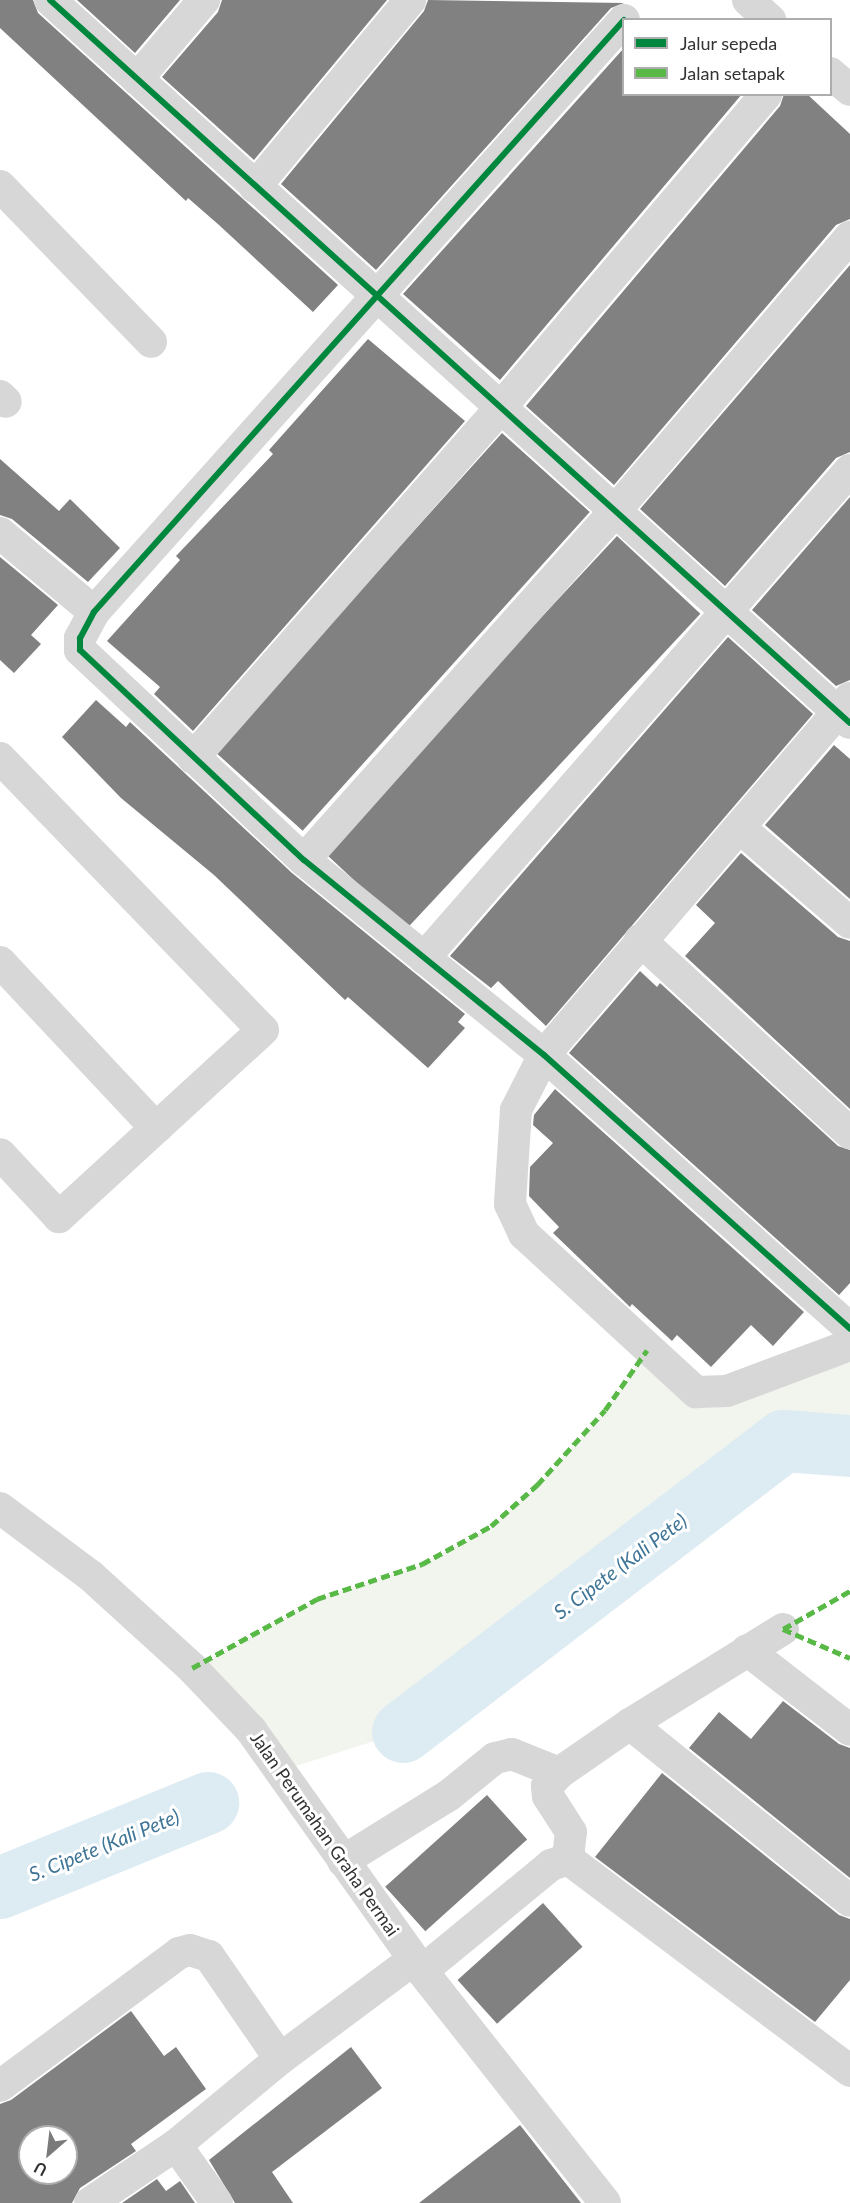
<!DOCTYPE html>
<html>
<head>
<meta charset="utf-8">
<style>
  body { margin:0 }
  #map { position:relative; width:850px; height:2203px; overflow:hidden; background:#fff; font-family:Lato,sans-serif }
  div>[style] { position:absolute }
  .green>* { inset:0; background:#f1f5ed }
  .river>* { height:62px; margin:-31px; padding:0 31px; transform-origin:31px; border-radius:31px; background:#ddebf3 }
  .building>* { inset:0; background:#818181; transform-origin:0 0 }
  .street>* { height:32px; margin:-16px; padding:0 16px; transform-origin:16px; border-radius:16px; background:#d7d7d7 }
  .quiet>* { height:4.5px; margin-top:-2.25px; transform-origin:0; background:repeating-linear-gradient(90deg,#58b947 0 9px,transparent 0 13.5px) }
  .cycleway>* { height:6px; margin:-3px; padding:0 3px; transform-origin:3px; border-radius:3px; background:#00873e }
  span { translate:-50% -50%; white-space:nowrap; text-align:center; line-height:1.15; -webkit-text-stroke:6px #fff; paint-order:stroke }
  .street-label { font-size:18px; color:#333 }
  .water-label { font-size:20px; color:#3f7597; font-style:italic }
  .legend { position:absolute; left:622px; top:18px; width:210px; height:78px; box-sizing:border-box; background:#fff; border:2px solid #adadad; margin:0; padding:8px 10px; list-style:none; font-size:18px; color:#333 }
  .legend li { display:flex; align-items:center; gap:12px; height:30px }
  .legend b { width:30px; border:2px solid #adadad }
  .north { position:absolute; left:18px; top:2125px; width:60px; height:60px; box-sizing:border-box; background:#fff; border:2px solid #adadad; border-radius:50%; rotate:208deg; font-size:16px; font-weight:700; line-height:24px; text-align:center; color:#333 }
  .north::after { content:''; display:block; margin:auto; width:21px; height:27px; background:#7a7a7a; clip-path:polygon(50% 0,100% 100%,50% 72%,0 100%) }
</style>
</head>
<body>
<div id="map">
  <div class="green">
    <div style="clip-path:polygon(850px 1345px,850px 1446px,784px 1441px,403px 1732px,280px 1771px,192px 1668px,317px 1599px,422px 1564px,491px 1526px,537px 1485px,605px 1410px,647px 1350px,696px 1392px)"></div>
  </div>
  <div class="river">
    <div style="left:403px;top:1732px;width:479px;rotate:-37.4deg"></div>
    <div style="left:784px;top:1441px;width:66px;rotate:4.3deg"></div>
    <div style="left:0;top:1888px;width:225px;rotate:-22.2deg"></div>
  </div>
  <div class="building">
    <div style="clip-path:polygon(0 0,33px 0,38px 13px,338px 285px,313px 312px,219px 225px,188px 198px,186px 201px,0 28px)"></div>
    <div style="clip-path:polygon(77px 0,180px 0,135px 53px)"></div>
    <div style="clip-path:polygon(222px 0,387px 0,254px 160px,162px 77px,218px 12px)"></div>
    <div style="clip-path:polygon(428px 0,624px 3px,611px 8px,376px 270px,281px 184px,424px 11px)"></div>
    <div style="clip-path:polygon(624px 48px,624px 94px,742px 94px,500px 380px,403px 294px)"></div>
    <div style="clip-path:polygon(784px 94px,807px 94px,850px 134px,850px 219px,836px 225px,614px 485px,526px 406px,780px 106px)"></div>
    <div style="clip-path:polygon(850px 265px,850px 452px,836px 458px,725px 586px,640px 509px)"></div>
    <div style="clip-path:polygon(368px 339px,465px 421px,193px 731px,154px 694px,160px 687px,107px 641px,180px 560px,176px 556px,273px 454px,269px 450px)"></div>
    <div style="left:502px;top:433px;width:118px;height:429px;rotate:42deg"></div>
    <div style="clip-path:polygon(0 459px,59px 511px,70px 499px,120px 548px,88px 582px,12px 519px,0 515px)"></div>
    <div style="clip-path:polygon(850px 497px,850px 680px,836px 686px,752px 610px)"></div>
    <div style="left:617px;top:536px;width:114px;height:431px;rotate:43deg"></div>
    <div style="clip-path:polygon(0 557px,58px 605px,31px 635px,41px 644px,14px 673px,0 660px)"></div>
    <div style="clip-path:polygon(728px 637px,813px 714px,546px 1026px,498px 981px,491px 988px,450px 956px)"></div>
    <div style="clip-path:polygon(96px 700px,126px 727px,130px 722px,292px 873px,465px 1014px,458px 1022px,465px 1028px,428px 1068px,348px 997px,345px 1000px,214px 875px,121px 798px,62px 737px)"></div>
    <div style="clip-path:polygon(834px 745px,850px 759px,850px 899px,765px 825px)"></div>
    <div style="clip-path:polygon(741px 853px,838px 937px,850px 941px,850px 1109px,685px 956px,715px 923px,696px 905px)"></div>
    <div style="clip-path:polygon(640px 971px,657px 987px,660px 983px,838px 1146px,850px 1150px,850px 1283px,839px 1295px,569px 1053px)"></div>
    <div style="clip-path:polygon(555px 1089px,804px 1312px,773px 1346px,751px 1325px,711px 1367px,677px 1335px,672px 1341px,632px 1304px,630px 1307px,553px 1233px,559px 1227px,529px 1196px,530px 1167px,553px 1143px,533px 1125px,534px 1115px)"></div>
    <div style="clip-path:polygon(783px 1701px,839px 1744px,850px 1748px,850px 1878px,689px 1748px,719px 1712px,751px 1739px)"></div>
    <div style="clip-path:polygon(662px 1773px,839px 1915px,850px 1919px,850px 1980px,815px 2022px,595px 1857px)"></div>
    <div style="left:487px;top:1795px;width:60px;height:137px;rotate:48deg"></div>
    <div style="left:543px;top:1903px;width:59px;height:115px;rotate:48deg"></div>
    <div style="clip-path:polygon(evenodd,131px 2011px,164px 2056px,176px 2047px,206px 2089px,131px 2144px,136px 2151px,80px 2188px,72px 2203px,0 2203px,0 2104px,11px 2100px,131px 2011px,30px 2137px,66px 2137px,66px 2173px,30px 2173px,30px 2137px)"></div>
    <div style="clip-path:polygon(351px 2047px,382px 2088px,272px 2172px,293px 2203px,235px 2203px,209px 2160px)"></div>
    <div style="clip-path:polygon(520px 2125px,581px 2203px,419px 2203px,472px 2162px)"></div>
    <div style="clip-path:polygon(157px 2179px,166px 2191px,180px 2181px,195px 2203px,122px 2203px)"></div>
  </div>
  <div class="street">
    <div style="left:50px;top:0;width:1078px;rotate:42.11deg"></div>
    <div style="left:748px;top:0;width:30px;rotate:42deg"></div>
    <div style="left:624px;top:20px;width:795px;rotate:131.84deg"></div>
    <div style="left:94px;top:612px;width:30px;rotate:118deg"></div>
    <div style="left:80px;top:638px;width:12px;rotate:90deg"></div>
    <div style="left:80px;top:650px;width:307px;rotate:43.2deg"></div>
    <div style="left:304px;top:860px;width:309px;rotate:39.1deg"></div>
    <div style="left:544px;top:1055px;width:411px;rotate:41.8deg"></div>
    <div style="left:830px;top:73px;width:26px;rotate:40deg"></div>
    <div style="left:137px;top:79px;width:104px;rotate:-49.7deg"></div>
    <div style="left:0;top:186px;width:217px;rotate:45.9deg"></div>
    <div style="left:255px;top:187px;width:243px;rotate:-50.3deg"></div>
    <div style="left:0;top:396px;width:8px;rotate:45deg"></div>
    <div style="left:0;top:533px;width:123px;rotate:40deg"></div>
    <div style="left:850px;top:698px;width:470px;rotate:130.6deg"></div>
    <div style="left:544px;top:1055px;width:62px;rotate:117deg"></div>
    <div style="left:516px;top:1110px;width:94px;rotate:93.7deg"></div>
    <div style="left:510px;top:1204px;width:33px;rotate:65deg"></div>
    <div style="left:524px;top:1234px;width:234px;rotate:42.6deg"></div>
    <div style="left:696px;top:1392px;width:31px;rotate:-2deg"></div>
    <div style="left:727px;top:1391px;width:131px;rotate:-20.5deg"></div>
    <div style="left:0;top:758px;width:378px;rotate:46deg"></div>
    <div style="left:263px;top:1030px;width:277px;rotate:137.5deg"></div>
    <div style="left:59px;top:1217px;width:86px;rotate:-133.1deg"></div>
    <div style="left:193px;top:758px;width:467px;rotate:-48.7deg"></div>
    <div style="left:501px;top:407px;width:410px;rotate:-49.7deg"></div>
    <div style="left:740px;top:828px;width:145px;rotate:40.8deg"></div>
    <div style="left:304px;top:860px;width:469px;rotate:-48.3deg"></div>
    <div style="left:616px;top:510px;width:360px;rotate:-49.4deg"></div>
    <div style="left:640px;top:940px;width:285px;rotate:42.6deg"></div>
    <div style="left:424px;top:958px;width:648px;rotate:-48.88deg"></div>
    <div style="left:0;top:962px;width:228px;rotate:46.8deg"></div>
    <div style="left:0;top:1508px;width:114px;rotate:36.8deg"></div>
    <div style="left:91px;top:1576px;width:137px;rotate:42.3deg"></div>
    <div style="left:192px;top:1668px;width:86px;rotate:46.4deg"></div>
    <div style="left:251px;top:1730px;width:296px;rotate:54.6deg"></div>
    <div style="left:422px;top:1971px;width:295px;rotate:51.7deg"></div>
    <div style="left:747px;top:1650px;width:130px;rotate:37.8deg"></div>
    <div style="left:630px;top:1724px;width:282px;rotate:38.8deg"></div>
    <div style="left:568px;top:1859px;width:27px;rotate:-84deg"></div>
    <div style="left:571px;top:1832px;width:43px;rotate:-122.6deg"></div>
    <div style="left:548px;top:1796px;width:10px;rotate:-96deg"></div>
    <div style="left:547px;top:1786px;width:18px;rotate:-47deg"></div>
    <div style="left:559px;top:1773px;width:86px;rotate:-34.6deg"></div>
    <div style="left:630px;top:1724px;width:180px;rotate:-31.8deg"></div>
    <div style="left:343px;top:1861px;width:123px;rotate:-31.8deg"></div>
    <div style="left:448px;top:1796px;width:60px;rotate:-39deg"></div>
    <div style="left:495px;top:1758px;width:17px;rotate:-13deg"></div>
    <div style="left:512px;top:1754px;width:51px;rotate:22deg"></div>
    <div style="left:422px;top:1971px;width:167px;rotate:-39.4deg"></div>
    <div style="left:551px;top:1865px;width:18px;rotate:-19deg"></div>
    <div style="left:568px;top:1859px;width:353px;rotate:36.9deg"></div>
    <div style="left:0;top:2086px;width:223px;rotate:-36.6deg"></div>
    <div style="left:179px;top:1953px;width:11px;rotate:-15deg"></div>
    <div style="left:190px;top:1950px;width:20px;rotate:18deg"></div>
    <div style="left:209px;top:1956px;width:125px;rotate:55.4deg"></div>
    <div style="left:176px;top:2145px;width:71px;rotate:54.7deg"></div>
    <div style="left:90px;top:2203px;width:104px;rotate:-34deg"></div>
    <div style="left:176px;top:2145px;width:135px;rotate:-39.6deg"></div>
    <div style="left:280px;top:2059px;width:167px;rotate:-36.7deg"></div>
  </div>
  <div class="quiet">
    <div style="left:783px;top:1629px;width:77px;rotate:-29.6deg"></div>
    <div style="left:783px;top:1629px;width:73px;rotate:23.4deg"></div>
    <div style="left:192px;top:1668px;width:143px;rotate:-28.9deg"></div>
    <div style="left:317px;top:1599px;width:111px;rotate:-18.4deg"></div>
    <div style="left:422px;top:1564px;width:79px;rotate:-28.8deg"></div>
    <div style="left:491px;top:1526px;width:62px;rotate:-41.7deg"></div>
    <div style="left:537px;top:1485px;width:101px;rotate:-47.8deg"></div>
    <div style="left:605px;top:1410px;width:73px;rotate:-55deg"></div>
  </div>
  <div class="cycleway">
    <div style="left:50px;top:0;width:1078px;rotate:42.11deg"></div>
    <div style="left:624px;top:20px;width:795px;rotate:131.84deg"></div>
    <div style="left:94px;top:612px;width:30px;rotate:118deg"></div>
    <div style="left:80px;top:638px;width:12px;rotate:90deg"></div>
    <div style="left:80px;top:650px;width:307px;rotate:43.2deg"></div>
    <div style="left:304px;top:860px;width:309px;rotate:39.1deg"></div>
    <div style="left:544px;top:1055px;width:411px;rotate:41.8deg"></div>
  </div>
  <div class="street-label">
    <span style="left:325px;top:1834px;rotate:55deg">Jalan Perumahan Graha Permai</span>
  </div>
  <div class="water-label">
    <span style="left:620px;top:1566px;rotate:-37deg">S. Cipete (Kali Pete)</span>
    <span style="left:104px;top:1845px;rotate:-22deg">S. Cipete (Kali Pete)</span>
  </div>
  <ul class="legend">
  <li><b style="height:8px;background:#00873e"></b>Jalur sepeda</li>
  <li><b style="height:8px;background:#58b947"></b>Jalan setapak</li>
  </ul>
  <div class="north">U</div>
</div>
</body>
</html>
